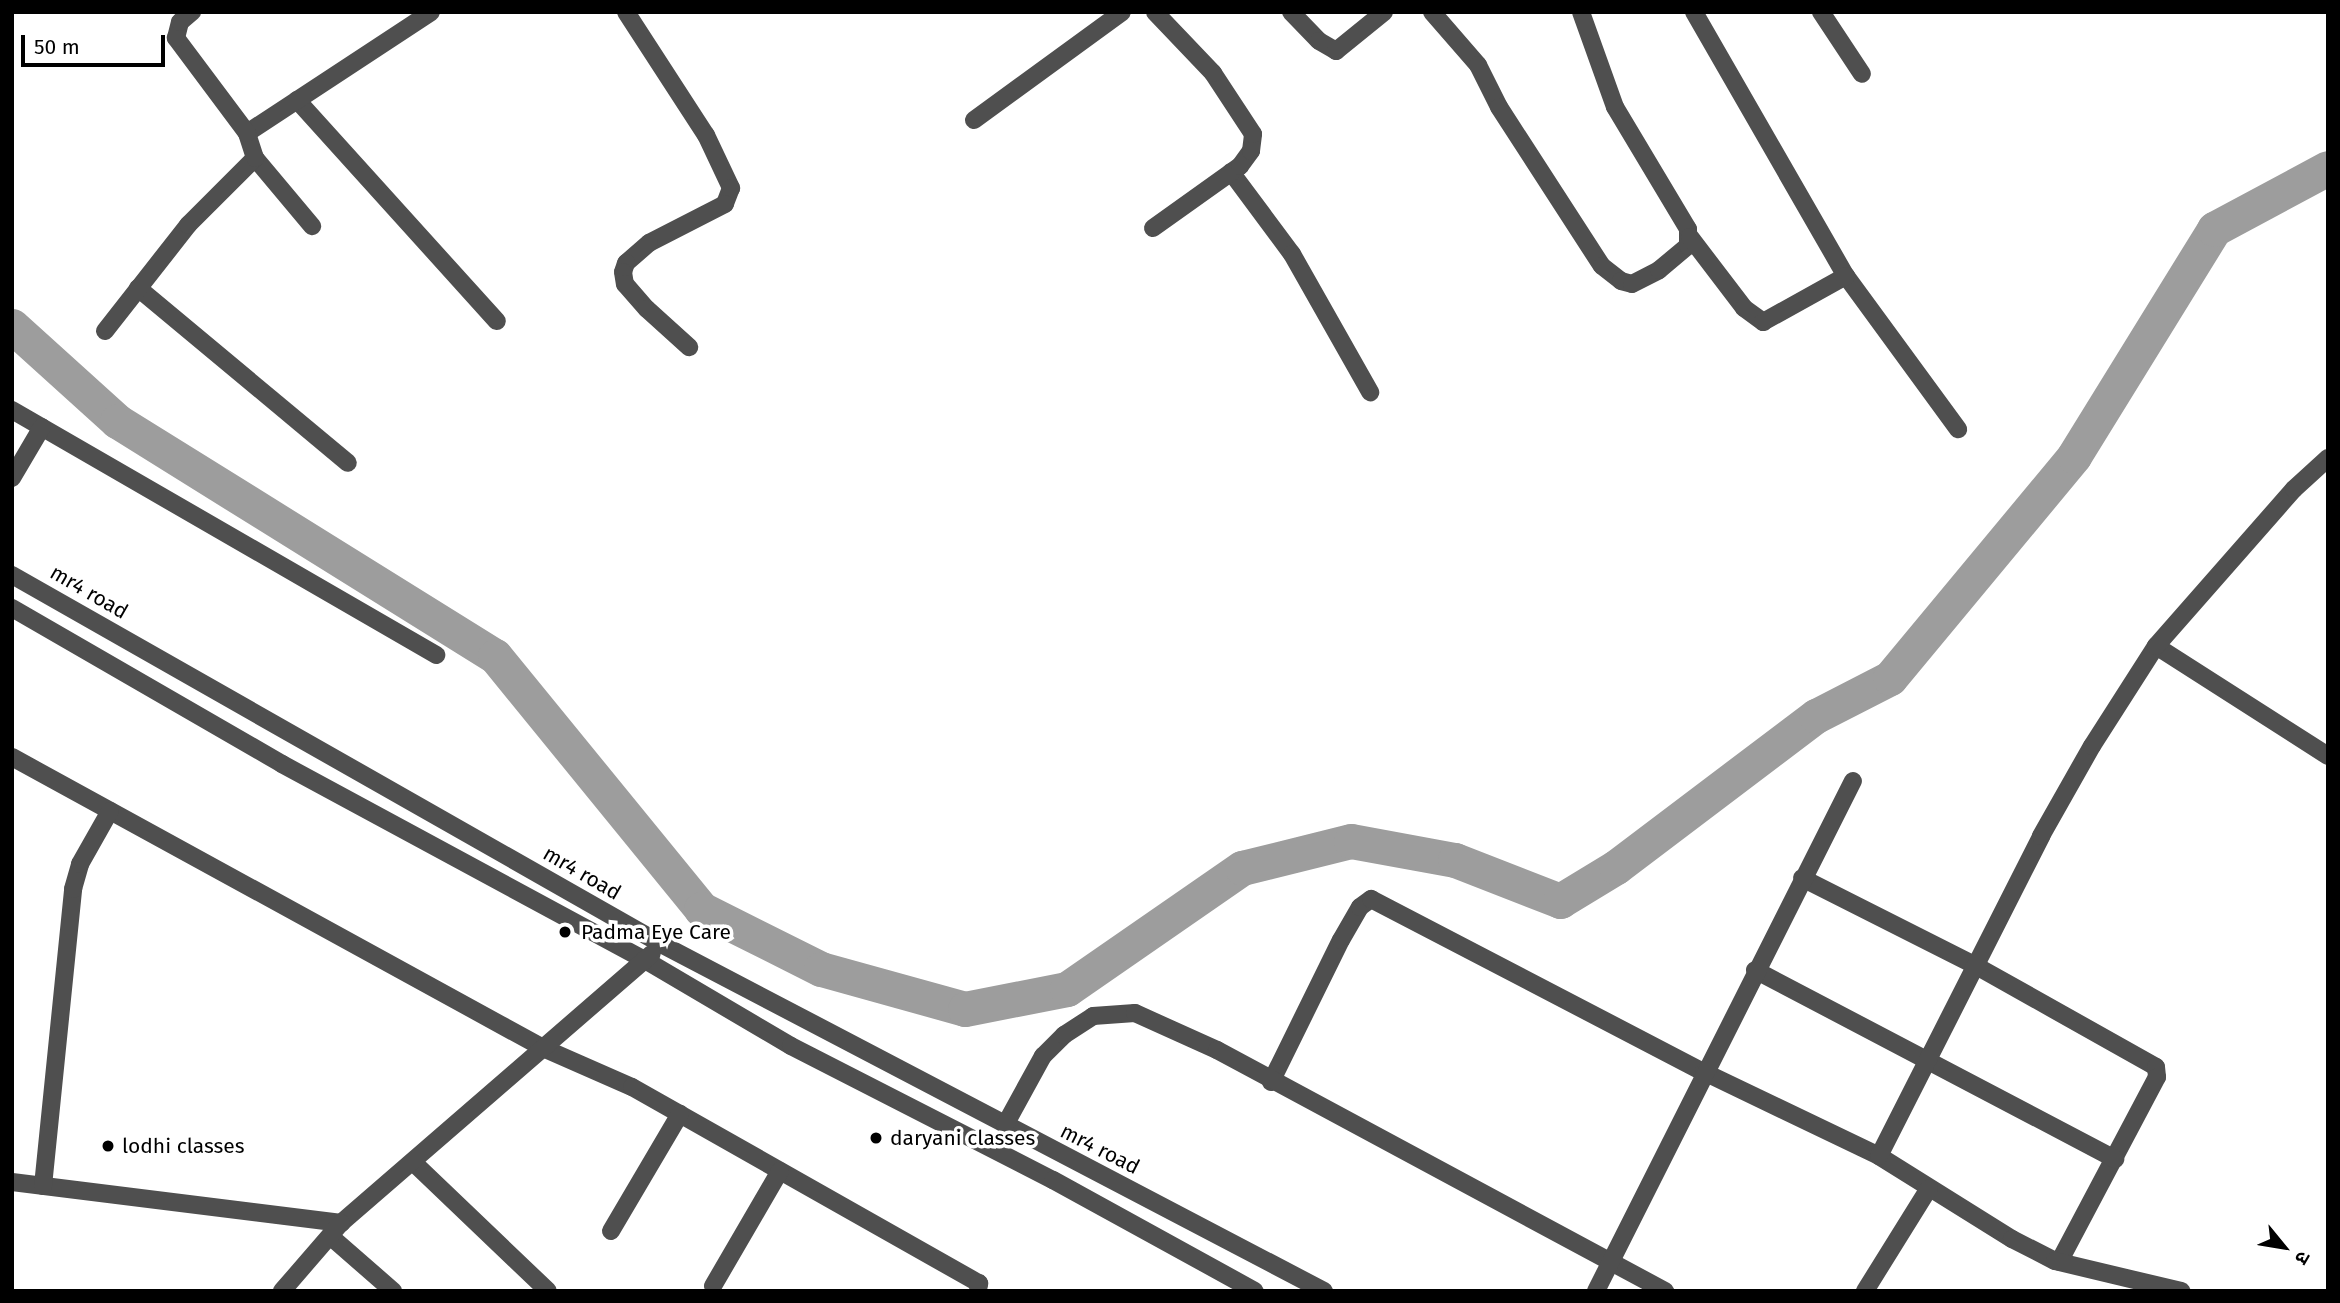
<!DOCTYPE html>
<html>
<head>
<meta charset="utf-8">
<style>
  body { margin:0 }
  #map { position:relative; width:2340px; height:1303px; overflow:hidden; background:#fff; font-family:"Fira Sans","Noto Sans Devanagari",sans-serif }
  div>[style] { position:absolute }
  .river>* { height:35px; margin:-17.5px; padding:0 17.5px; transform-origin:17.5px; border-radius:17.5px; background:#9d9d9d }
  .minor>* { height:18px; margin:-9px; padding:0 9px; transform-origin:9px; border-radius:9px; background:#4f4f4f }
  .dots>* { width:19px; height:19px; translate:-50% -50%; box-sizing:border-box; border:4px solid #fff; border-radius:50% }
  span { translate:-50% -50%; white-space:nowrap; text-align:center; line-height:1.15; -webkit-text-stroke:7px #fff; paint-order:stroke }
  .street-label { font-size:21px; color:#000 }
  .poi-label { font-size:21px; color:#000 }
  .left { translate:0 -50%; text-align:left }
  .frame { position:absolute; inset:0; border:14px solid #000; pointer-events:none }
  .north { position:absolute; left:2249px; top:1212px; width:70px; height:70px; -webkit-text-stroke:5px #fff; paint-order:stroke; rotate:120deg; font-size:19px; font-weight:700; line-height:28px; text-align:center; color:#000 }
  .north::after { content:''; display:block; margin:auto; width:24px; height:32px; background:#000; clip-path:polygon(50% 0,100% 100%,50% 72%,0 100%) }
  .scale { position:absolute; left:21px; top:35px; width:144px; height:32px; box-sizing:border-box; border:4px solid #000; border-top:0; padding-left:9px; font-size:21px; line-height:24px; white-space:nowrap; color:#000; -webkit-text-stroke:5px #fff; paint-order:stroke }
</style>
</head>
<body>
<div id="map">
  <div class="river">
    <div style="left:12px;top:326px;width:142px;rotate:42.1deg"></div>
    <div style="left:117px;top:421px;width:445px;rotate:31.9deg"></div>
    <div style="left:495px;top:656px;width:326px;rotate:50.8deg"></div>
    <div style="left:701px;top:909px;width:134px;rotate:26.6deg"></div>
    <div style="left:821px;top:969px;width:149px;rotate:15.5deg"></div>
    <div style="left:965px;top:1009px;width:104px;rotate:-11.1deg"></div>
    <div style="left:1067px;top:989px;width:213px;rotate:-34.7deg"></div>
    <div style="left:1242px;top:868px;width:112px;rotate:-13.9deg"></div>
    <div style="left:1351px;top:841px;width:106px;rotate:10.4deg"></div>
    <div style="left:1455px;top:860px;width:113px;rotate:21.3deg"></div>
    <div style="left:1560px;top:901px;width:66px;rotate:-31.3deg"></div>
    <div style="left:1616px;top:867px;width:251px;rotate:-37.1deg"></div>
    <div style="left:1816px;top:716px;width:83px;rotate:-27.2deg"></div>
    <div style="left:1890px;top:678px;width:288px;rotate:-50.3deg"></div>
    <div style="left:2074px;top:456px;width:267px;rotate:-58.3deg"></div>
    <div style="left:2214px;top:229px;width:129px;rotate:-28.2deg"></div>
  </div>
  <div class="minor">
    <div style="left:626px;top:12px;width:147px;rotate:57deg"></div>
    <div style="left:706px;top:135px;width:59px;rotate:64.7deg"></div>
    <div style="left:731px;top:188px;width:17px;rotate:111deg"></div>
    <div style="left:725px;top:204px;width:85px;rotate:152.8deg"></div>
    <div style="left:649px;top:243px;width:30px;rotate:139deg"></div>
    <div style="left:626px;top:263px;width:9px;rotate:108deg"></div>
    <div style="left:623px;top:272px;width:12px;rotate:81deg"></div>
    <div style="left:625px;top:284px;width:33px;rotate:49deg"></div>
    <div style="left:647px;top:309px;width:57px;rotate:42.1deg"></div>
    <div style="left:1291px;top:12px;width:40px;rotate:46deg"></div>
    <div style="left:1319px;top:41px;width:20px;rotate:30deg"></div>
    <div style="left:1336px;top:51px;width:62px;rotate:-39.1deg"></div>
    <div style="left:1432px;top:12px;width:70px;rotate:49deg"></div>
    <div style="left:1478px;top:65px;width:47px;rotate:63.4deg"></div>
    <div style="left:1499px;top:107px;width:189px;rotate:57.1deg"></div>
    <div style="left:1602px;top:266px;width:24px;rotate:38deg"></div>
    <div style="left:1621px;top:281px;width:11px;rotate:15deg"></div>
    <div style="left:1632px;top:284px;width:30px;rotate:-27deg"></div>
    <div style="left:1659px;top:270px;width:38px;rotate:-40deg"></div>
    <div style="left:1688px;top:246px;width:17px;rotate:-90deg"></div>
    <div style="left:1688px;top:229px;width:142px;rotate:-120.9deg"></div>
    <div style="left:1615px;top:107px;width:101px;rotate:-109.7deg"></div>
    <div style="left:1694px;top:12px;width:305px;rotate:60.1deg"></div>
    <div style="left:1846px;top:276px;width:190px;rotate:53.8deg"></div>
    <div style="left:1821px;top:12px;width:74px;rotate:56.5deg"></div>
    <div style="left:297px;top:100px;width:298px;rotate:47.9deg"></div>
    <div style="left:974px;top:120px;width:183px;rotate:-36.1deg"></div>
    <div style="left:247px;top:133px;width:220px;rotate:-33.3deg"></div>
    <div style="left:255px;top:158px;width:89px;rotate:50deg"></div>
    <div style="left:1231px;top:172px;width:102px;rotate:53.4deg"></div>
    <div style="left:1292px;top:254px;width:159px;rotate:60.5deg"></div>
    <div style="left:1153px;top:228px;width:107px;rotate:-35.5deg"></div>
    <div style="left:1240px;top:166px;width:19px;rotate:-54deg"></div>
    <div style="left:1251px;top:151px;width:17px;rotate:-83deg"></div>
    <div style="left:1253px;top:134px;width:73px;rotate:-123.3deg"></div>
    <div style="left:1213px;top:73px;width:84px;rotate:-133.6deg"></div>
    <div style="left:1690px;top:237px;width:89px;rotate:52.7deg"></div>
    <div style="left:1744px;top:308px;width:24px;rotate:36deg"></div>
    <div style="left:1763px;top:322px;width:95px;rotate:-29deg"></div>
    <div style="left:138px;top:288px;width:273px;rotate:39.8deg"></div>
    <div style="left:105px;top:331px;width:135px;rotate:-51.9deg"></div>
    <div style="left:188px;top:225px;width:95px;rotate:-45deg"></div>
    <div style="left:255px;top:158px;width:26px;rotate:-108deg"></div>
    <div style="left:247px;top:133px;width:119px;rotate:-126.8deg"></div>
    <div style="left:176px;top:38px;width:16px;rotate:-76deg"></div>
    <div style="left:180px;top:22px;width:16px;rotate:-40deg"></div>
    <div style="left:12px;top:410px;width:490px;rotate:30deg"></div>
    <div style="left:12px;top:478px;width:59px;rotate:-59.5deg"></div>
    <div style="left:12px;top:575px;width:749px;rotate:29.61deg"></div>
    <div style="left:663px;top:945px;width:746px;rotate:27.63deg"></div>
    <div style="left:12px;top:608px;width:312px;rotate:30deg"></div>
    <div style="left:282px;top:764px;width:413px;rotate:28.4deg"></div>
    <div style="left:645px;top:960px;width:169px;rotate:30.5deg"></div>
    <div style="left:791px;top:1046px;width:294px;rotate:27.1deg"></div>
    <div style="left:1053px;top:1180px;width:230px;rotate:28.8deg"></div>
    <div style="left:2156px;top:646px;width:204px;rotate:32.6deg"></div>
    <div style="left:12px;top:757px;width:606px;rotate:28.72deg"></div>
    <div style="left:543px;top:1048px;width:97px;rotate:23.7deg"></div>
    <div style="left:632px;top:1087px;width:399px;rotate:29.5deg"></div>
    <div style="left:979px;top:1283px;width:8px;rotate:97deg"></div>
    <div style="left:1802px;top:878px;width:197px;rotate:26.8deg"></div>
    <div style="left:1978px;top:967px;width:204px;rotate:29.3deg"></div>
    <div style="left:2156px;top:1067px;width:10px;rotate:84deg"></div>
    <div style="left:2157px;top:1077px;width:209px;rotate:117.9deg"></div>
    <div style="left:1755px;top:970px;width:407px;rotate:27.7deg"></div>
    <div style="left:1271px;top:1082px;width:158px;rotate:-63.8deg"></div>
    <div style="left:1341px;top:940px;width:38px;rotate:-60deg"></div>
    <div style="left:1360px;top:907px;width:14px;rotate:-36deg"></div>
    <div style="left:1371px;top:899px;width:375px;rotate:27.5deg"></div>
    <div style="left:1704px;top:1072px;width:194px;rotate:25.6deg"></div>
    <div style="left:1879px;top:1156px;width:157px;rotate:32deg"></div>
    <div style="left:2012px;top:1239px;width:48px;rotate:27.1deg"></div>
    <div style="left:2055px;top:1261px;width:130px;rotate:13.4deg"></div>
    <div style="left:1005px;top:1125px;width:79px;rotate:-61.2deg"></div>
    <div style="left:1043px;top:1056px;width:30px;rotate:-45deg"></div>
    <div style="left:1064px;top:1035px;width:35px;rotate:-33deg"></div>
    <div style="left:1093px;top:1016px;width:42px;rotate:-4.1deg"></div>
    <div style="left:1135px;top:1013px;width:90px;rotate:24.3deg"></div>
    <div style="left:1217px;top:1050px;width:509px;rotate:28.28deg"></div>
    <div style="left:1879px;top:1156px;width:359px;rotate:-63.1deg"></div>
    <div style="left:2041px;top:836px;width:103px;rotate:-60.5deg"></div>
    <div style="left:2092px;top:746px;width:119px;rotate:-57.4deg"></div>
    <div style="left:2156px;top:646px;width:209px;rotate:-48.7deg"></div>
    <div style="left:2294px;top:489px;width:46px;rotate:-42.4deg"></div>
    <div style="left:414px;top:1163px;width:185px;rotate:43.7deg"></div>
    <div style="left:12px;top:1182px;width:332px;rotate:7.1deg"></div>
    <div style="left:341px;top:1223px;width:411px;rotate:-40.9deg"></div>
    <div style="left:43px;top:1186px;width:299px;rotate:-84.2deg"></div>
    <div style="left:73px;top:889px;width:26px;rotate:-74deg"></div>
    <div style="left:80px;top:864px;width:61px;rotate:-60.5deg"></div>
    <div style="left:611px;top:1231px;width:136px;rotate:-59.5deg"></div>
    <div style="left:330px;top:1236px;width:84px;rotate:41.1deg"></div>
    <div style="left:713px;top:1286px;width:133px;rotate:-59.8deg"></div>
    <div style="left:282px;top:1291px;width:90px;rotate:-49.1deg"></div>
    <div style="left:1596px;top:1291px;width:571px;rotate:-63.26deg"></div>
    <div style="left:1865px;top:1291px;width:121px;rotate:-58.1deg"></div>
  </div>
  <div class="dots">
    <div style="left:565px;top:932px;background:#000"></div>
    <div style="left:876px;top:1138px;background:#000"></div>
    <div style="left:108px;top:1146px;background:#000"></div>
  </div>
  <div class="street-label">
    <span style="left:89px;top:592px;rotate:30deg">mr4 road</span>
    <span style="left:582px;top:873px;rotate:30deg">mr4 road</span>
    <span style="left:1100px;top:1149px;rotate:27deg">mr4 road</span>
  </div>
  <div class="poi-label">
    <span class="left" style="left:581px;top:932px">Padma Eye Care</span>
    <span class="left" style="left:890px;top:1138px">daryani classes</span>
    <span class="left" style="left:122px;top:1146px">lodhi classes</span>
  </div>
  <div class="frame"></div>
  <div class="north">उ</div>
  <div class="scale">50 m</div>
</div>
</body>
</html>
